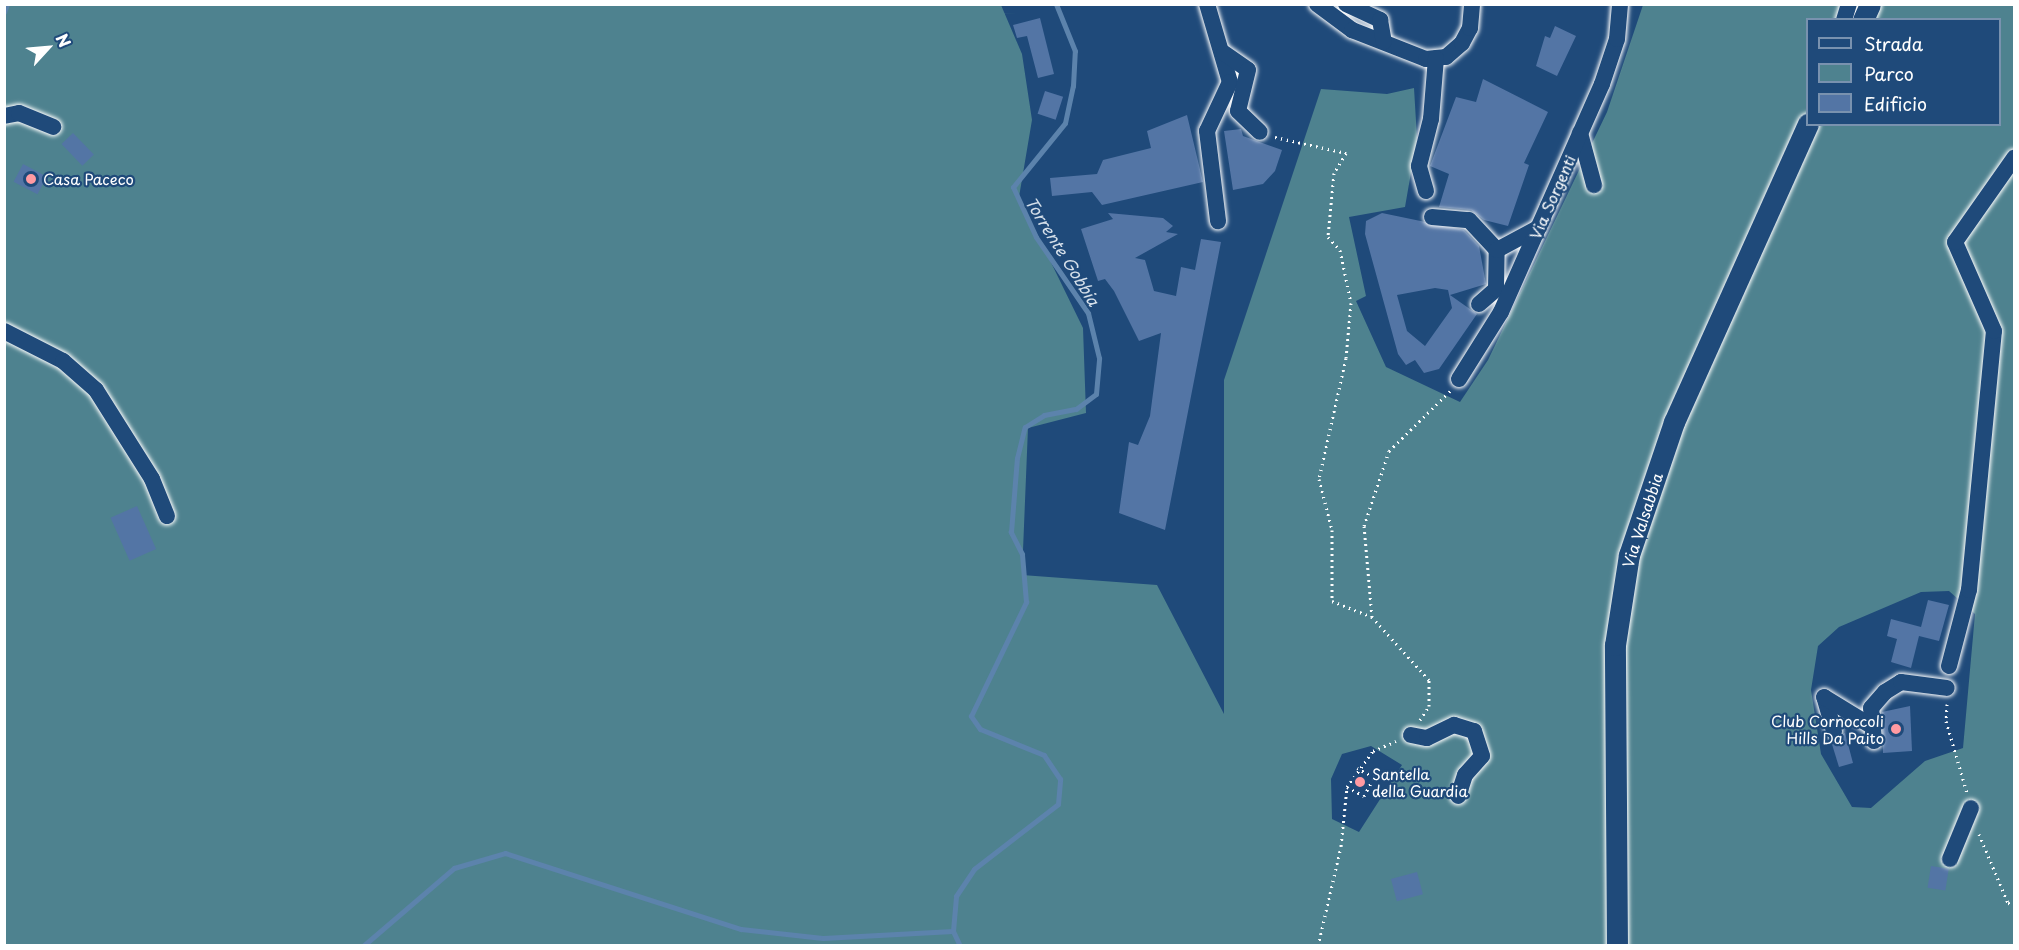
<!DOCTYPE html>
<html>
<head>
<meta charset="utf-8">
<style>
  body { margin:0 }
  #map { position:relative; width:2019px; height:950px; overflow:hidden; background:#1f4a7a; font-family:"Playpen Sans",sans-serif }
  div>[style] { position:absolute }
  .green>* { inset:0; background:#4e828f }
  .stream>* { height:5px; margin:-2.5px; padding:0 2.5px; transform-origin:2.5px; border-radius:2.5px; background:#5c83ac }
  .building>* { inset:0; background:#5375a5; transform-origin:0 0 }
  .path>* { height:3px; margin-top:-1.5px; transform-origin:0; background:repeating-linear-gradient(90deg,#fff 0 1.5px,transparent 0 6px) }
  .roads { filter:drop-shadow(0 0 2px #fff) drop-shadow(0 0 2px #fff) }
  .minor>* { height:16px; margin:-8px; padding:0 8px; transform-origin:8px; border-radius:8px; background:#1f4a7a }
  .major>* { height:21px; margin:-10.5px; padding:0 10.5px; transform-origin:10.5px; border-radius:10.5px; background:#1f4a7a }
  .dots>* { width:16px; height:16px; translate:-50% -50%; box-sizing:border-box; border:3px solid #1f4a7a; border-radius:50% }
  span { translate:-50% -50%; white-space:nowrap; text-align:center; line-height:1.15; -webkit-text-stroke:4.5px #1f4a7a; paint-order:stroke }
  .poi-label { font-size:15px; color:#fff }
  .left { translate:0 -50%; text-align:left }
  .right { translate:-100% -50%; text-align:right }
  .street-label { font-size:15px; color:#fff }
  .water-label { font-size:16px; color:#d6e0ea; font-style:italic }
  .frame { position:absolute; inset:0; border:6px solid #fff; pointer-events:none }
  .legend { position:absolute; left:1806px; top:18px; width:195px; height:108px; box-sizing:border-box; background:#1f4a7a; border:2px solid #7992af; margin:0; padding:8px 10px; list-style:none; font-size:18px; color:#fff }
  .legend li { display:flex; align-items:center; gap:12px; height:30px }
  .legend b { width:30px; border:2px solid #7992af }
  .north { position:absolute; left:18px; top:18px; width:60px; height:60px; -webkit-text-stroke:4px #1f4a7a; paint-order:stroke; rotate:64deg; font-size:16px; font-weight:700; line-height:24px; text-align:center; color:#fff }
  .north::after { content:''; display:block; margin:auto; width:21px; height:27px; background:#fff; clip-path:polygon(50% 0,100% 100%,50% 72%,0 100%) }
</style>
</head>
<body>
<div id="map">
  <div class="green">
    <div style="clip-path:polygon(evenodd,5px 5px,1001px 5px,1022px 54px,1032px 120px,1019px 197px,1083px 328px,1086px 413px,1028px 428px,1022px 575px,1157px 585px,1224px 714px,1224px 380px,1321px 89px,1387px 94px,1414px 88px,1417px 138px,1405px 207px,1349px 217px,1366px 296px,1356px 301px,1386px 367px,1460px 402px,1488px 360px,1607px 112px,1643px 5px,2014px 5px,2014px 945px,5px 946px,5px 5px,1808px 20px,2000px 20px,2000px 124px,1808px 124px,1808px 20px,5px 5px,1949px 591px,1975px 614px,1963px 748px,1925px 761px,1871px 808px,1852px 807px,1821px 754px,1811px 690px,1818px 646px,1839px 627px,1921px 592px,1949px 591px,5px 5px,1371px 746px,1402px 765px,1359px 832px,1332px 819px,1331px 779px,1342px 754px,1371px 746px)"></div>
  </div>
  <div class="stream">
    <div style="left:4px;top:12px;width:9px;rotate:-69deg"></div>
    <div style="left:363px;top:946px;width:120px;rotate:-40.6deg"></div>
    <div style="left:454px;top:868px;width:53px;rotate:-16.4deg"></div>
    <div style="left:505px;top:853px;width:248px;rotate:17.9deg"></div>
    <div style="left:741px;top:929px;width:82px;rotate:6.3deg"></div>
    <div style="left:823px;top:938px;width:130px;rotate:-3.1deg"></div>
    <div style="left:960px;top:946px;width:17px;rotate:-115deg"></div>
    <div style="left:953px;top:931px;width:35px;rotate:-85deg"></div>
    <div style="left:956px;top:896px;width:32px;rotate:-56deg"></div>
    <div style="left:974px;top:869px;width:106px;rotate:-37.7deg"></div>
    <div style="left:1058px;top:804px;width:25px;rotate:-85deg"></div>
    <div style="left:1060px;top:779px;width:29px;rotate:-124deg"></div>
    <div style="left:1044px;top:755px;width:69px;rotate:-157.9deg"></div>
    <div style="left:980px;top:729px;width:16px;rotate:-125deg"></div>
    <div style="left:971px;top:716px;width:127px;rotate:-64.2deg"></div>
    <div style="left:1026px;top:602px;width:48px;rotate:-94.8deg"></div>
    <div style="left:1022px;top:554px;width:25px;rotate:-117deg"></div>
    <div style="left:1011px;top:532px;width:74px;rotate:-85.4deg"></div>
    <div style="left:1017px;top:458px;width:32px;rotate:-76deg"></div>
    <div style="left:1025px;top:427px;width:22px;rotate:-32deg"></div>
    <div style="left:1044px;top:415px;width:33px;rotate:-11deg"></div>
    <div style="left:1076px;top:409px;width:25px;rotate:-37deg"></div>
    <div style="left:1096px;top:394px;width:36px;rotate:-85deg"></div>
    <div style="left:1099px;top:358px;width:46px;rotate:-103.7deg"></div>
    <div style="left:1088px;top:313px;width:92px;rotate:-124.4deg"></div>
    <div style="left:1036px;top:237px;width:55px;rotate:-114.7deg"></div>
    <div style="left:1013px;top:187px;width:82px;rotate:-50.9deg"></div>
    <div style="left:1065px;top:123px;width:38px;rotate:-78deg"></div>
    <div style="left:1073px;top:86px;width:35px;rotate:-87deg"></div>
    <div style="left:1075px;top:51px;width:51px;rotate:-112deg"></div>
  </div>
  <div class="building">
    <div style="clip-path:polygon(1040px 18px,1054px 74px,1038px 78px,1027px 36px,1017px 38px,1013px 25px)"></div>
    <div style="clip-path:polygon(1555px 26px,1576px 36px,1557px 76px,1536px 66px,1545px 36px,1550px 38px)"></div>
    <div style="clip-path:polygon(1483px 79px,1548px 112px,1524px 163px,1529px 165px,1508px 226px,1484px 220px,1471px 210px,1439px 207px,1449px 174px,1430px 166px,1456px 97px,1476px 102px)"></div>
    <div style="left:1045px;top:91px;width:19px;height:24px;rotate:18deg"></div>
    <div style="clip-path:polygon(1187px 115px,1203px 182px,1102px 205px,1092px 192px,1052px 196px,1050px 178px,1097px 174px,1103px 160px,1151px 148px,1147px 131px)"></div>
    <div style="clip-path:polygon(1241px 129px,1243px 136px,1282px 150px,1275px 171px,1263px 184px,1233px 190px,1224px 131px)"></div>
    <div style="left:73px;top:133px;width:30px;height:16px;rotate:46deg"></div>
    <div style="left:23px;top:164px;width:27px;height:20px;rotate:28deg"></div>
    <div style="clip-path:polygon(1108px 213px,1163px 218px,1173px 226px,1166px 232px,1178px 234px,1135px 258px,1145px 260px,1154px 291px,1176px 296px,1181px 267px,1195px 270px,1201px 239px,1221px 242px,1165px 530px,1119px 513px,1129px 442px,1138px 445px,1150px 416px,1161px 333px,1139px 341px,1114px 291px,1105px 279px,1098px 281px,1081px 229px,1113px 219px)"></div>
    <div style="clip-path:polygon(evenodd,1382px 213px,1464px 230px,1479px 246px,1486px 284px,1450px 295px,1477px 314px,1439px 369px,1424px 373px,1415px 360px,1406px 365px,1398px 354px,1365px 234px,1366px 221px,1382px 213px,1435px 288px,1448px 290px,1452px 308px,1425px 346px,1407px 331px,1397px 295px,1435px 288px)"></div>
    <div style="left:137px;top:506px;width:47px;height:29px;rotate:66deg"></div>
    <div style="clip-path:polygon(1928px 600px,1949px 605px,1939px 641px,1919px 636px,1911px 668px,1891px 662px,1897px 639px,1887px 636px,1891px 619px,1921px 627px)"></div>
    <div style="clip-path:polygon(1910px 706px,1912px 751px,1883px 753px,1882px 712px)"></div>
    <div style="clip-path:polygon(1845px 733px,1853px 763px,1839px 767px,1831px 741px)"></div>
    <div style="left:1931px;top:866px;width:18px;height:22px;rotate:9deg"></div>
    <div style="left:1417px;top:872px;width:23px;height:27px;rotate:75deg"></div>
  </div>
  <div class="path">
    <div style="left:1275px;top:137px;width:73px;rotate:12.7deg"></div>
    <div style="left:1346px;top:153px;width:23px;rotate:121deg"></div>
    <div style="left:1334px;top:173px;width:64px;rotate:95.4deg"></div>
    <div style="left:1328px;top:237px;width:18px;rotate:47deg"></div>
    <div style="left:1340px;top:250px;width:54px;rotate:78.3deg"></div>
    <div style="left:1351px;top:303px;width:55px;rotate:95.2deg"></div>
    <div style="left:1346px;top:358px;width:124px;rotate:102.6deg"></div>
    <div style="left:1319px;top:479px;width:53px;rotate:75.7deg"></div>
    <div style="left:1332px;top:530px;width:71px;rotate:90deg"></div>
    <div style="left:1332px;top:601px;width:43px;rotate:21.8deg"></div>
    <div style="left:1947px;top:704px;width:17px;rotate:93deg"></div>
    <div style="left:1946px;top:721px;width:75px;rotate:73.7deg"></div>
    <div style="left:1420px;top:720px;width:17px;rotate:-57deg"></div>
    <div style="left:1429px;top:706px;width:26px;rotate:-90deg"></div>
    <div style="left:1429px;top:680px;width:85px;rotate:-132.1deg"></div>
    <div style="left:1372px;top:617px;width:91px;rotate:-95deg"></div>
    <div style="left:1364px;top:526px;width:79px;rotate:-71.6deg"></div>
    <div style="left:1389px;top:451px;width:86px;rotate:-44.5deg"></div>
    <div style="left:1347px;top:787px;width:19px;rotate:28deg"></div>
    <div style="left:1364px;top:796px;width:21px;rotate:-62deg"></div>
    <div style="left:1374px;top:777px;width:19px;rotate:-152deg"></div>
    <div style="left:1979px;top:834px;width:75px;rotate:67.2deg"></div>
    <div style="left:2008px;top:903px;width:6px;rotate:9deg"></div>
    <div style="left:1318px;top:946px;width:103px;rotate:-77deg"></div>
    <div style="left:1341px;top:846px;width:59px;rotate:-84.2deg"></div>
    <div style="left:1347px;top:787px;width:44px;rotate:-54.2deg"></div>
    <div style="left:1373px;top:751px;width:25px;rotate:-23deg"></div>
  </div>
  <div class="roads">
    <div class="minor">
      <div style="left:1207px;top:4px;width:81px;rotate:73.6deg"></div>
      <div style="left:1230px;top:82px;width:54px;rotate:115.1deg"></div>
      <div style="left:1207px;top:131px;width:91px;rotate:83deg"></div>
      <div style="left:1317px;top:4px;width:44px;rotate:36.6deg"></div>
      <div style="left:1352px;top:30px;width:79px;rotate:21.4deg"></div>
      <div style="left:1426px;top:59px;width:20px;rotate:-6deg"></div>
      <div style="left:1446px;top:57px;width:21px;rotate:-41deg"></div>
      <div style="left:1462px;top:43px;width:17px;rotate:-62deg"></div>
      <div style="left:1470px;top:28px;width:24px;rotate:-85deg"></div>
      <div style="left:1346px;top:4px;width:38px;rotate:25deg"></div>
      <div style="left:1380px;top:20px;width:22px;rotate:80deg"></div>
      <div style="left:1844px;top:20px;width:17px;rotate:-73deg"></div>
      <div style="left:1224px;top:53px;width:29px;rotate:35deg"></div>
      <div style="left:1248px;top:70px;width:42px;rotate:103.7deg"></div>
      <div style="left:1238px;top:111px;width:30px;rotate:44deg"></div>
      <div style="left:4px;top:116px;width:15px;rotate:-11deg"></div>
      <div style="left:19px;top:113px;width:37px;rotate:22deg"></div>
      <div style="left:1580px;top:133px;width:54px;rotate:74.9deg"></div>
      <div style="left:1426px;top:191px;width:26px;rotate:-106deg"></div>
      <div style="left:1419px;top:166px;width:49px;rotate:-75.7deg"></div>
      <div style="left:1431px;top:119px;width:61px;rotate:-85.3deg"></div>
      <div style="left:1432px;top:217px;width:37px;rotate:5deg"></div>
      <div style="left:1469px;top:220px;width:41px;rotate:47deg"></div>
      <div style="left:1479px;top:304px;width:23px;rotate:-41deg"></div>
      <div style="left:1496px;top:289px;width:39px;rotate:-89deg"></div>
      <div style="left:1497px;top:250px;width:47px;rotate:-28.2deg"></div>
      <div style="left:4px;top:331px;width:66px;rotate:27deg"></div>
      <div style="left:63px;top:361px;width:44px;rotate:41.3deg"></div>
      <div style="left:96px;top:390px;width:105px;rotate:57.8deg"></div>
      <div style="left:152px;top:479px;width:40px;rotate:68deg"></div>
      <div style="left:1459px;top:379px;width:79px;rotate:-57.9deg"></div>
      <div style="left:1501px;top:312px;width:249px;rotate:-66.1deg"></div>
      <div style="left:1602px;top:84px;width:47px;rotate:-71.6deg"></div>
      <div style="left:1617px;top:39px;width:35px;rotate:-85deg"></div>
      <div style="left:1949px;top:666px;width:79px;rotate:-75.3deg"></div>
      <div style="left:1969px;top:590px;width:260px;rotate:-84.5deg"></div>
      <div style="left:1994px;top:331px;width:97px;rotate:-113.7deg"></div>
      <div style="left:1955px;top:242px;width:103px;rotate:-54.9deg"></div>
      <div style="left:1834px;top:731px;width:35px;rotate:-106deg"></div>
      <div style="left:1824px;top:697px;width:57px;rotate:31.5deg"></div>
      <div style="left:1411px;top:735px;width:16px;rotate:11deg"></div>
      <div style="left:1427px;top:738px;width:30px;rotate:-26deg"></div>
      <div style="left:1454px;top:725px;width:21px;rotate:17deg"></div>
      <div style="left:1474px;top:731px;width:26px;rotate:72deg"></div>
      <div style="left:1482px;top:756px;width:25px;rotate:132deg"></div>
      <div style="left:1465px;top:775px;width:22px;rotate:108deg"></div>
      <div style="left:1874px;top:741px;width:33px;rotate:-95deg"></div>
      <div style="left:1871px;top:708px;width:21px;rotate:-49deg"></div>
      <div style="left:1885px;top:692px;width:19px;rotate:-32deg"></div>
      <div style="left:1901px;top:682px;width:46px;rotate:7.4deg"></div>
      <div style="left:1950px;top:859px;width:55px;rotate:-67.6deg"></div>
    </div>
    <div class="major">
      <div style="left:1863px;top:20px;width:17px;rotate:-66deg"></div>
      <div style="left:1617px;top:946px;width:301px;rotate:-90.4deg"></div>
      <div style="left:1615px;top:645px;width:91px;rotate:-81.2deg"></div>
      <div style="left:1629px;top:555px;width:140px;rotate:-71.3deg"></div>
      <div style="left:1674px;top:422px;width:327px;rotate:-65.8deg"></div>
    </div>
  </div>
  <div class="dots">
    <div style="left:31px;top:179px;background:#ff9aa2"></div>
    <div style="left:1896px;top:729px;background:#ff9aa2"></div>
    <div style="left:1360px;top:782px;background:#ff9aa2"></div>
  </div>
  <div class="poi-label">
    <span class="left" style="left:43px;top:179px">Casa Paceco</span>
    <span class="right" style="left:1884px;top:729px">Club Cornoccoli<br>Hills Da Paito</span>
    <span class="left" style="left:1372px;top:782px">Santella<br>della Guardia</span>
  </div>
  <div class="street-label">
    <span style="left:1552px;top:197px;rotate:-66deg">Via Sorgenti</span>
    <span style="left:1642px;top:520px;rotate:-72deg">Via Valsabbia</span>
  </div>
  <div class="water-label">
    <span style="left:1063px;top:251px;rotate:58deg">Torrente Gobbia</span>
  </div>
  <div class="frame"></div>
  <ul class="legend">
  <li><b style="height:8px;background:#1f4a7a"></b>Strada</li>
  <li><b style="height:16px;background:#4e828f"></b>Parco</li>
  <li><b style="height:16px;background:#5375a5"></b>Edificio</li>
  </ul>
  <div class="north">N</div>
</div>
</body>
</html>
